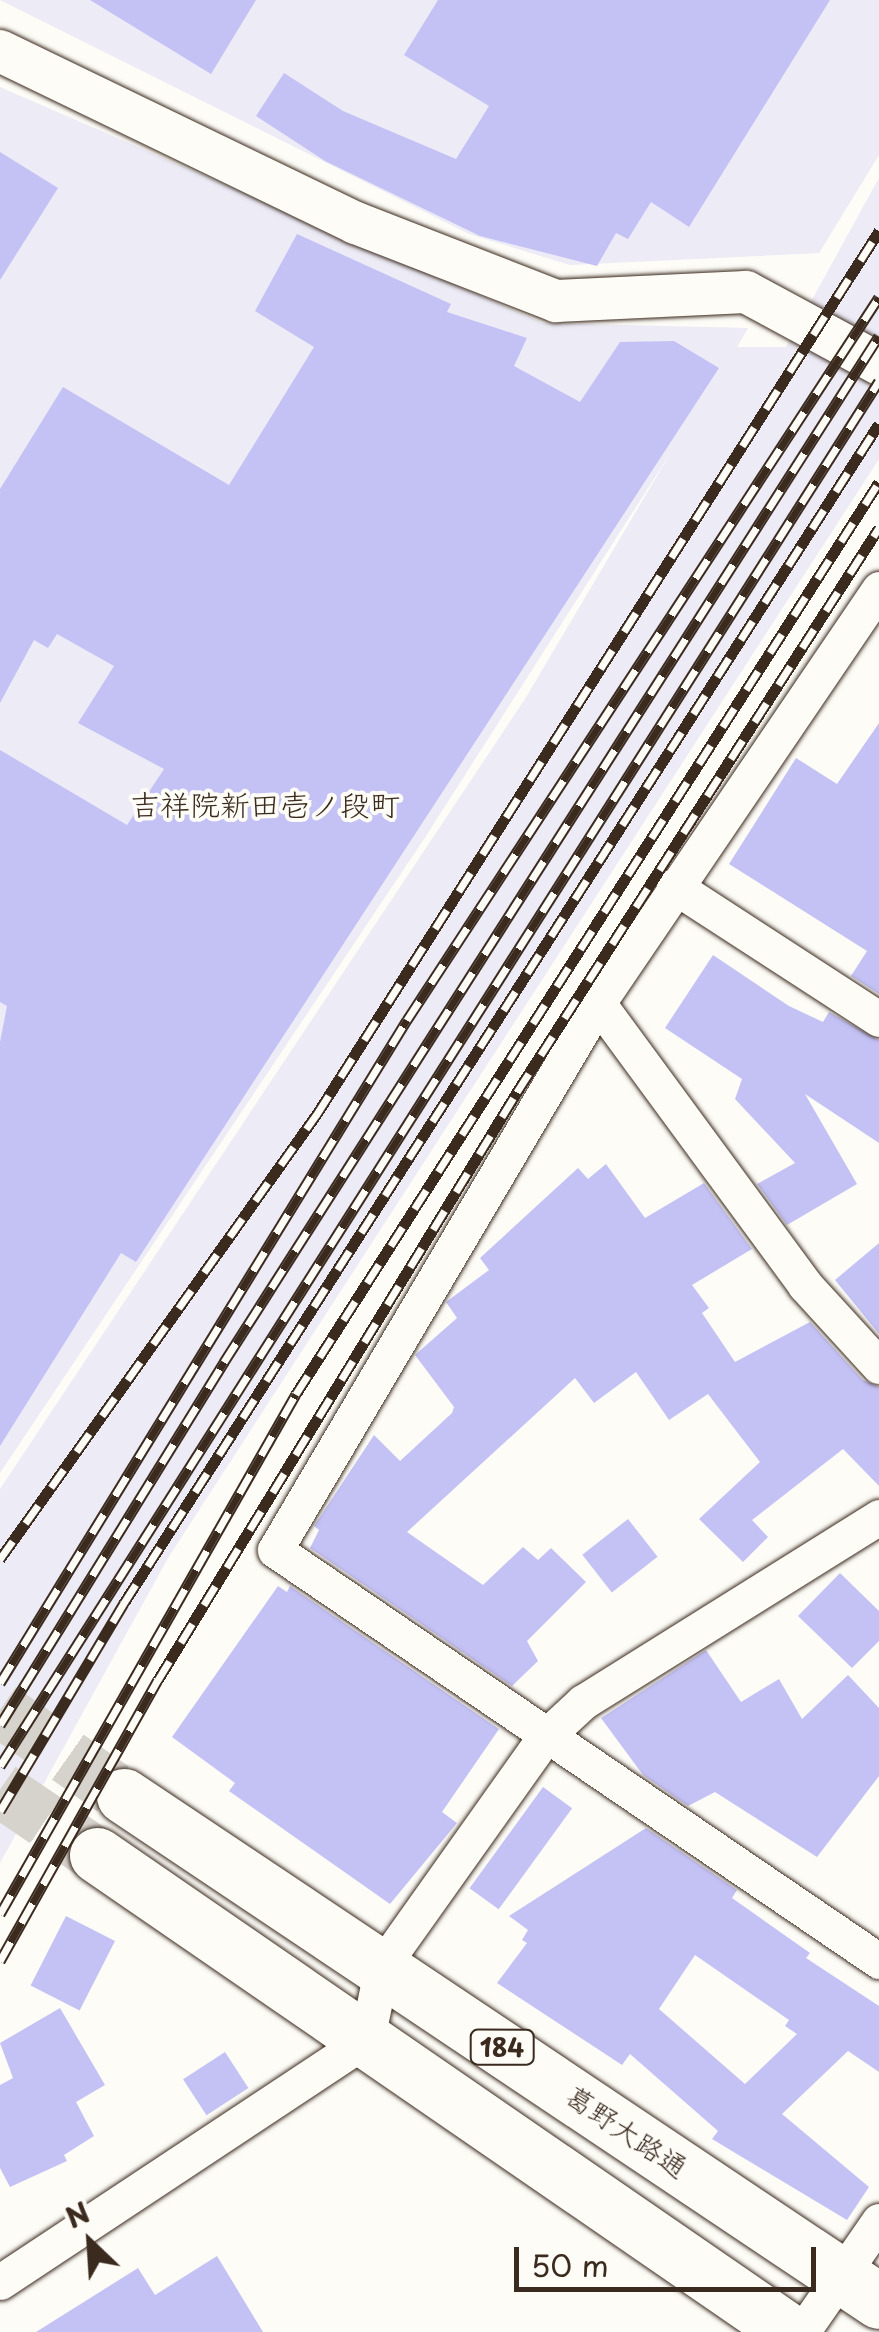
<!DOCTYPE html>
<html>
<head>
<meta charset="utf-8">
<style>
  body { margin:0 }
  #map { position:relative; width:879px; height:2332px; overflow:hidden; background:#fdfcf7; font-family:"Playpen Sans","Klee One",sans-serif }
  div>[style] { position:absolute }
  .built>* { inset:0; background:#ecebf6 }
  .building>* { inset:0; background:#c4c2f5; transform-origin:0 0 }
  .primary-tunnel>* { height:55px; margin-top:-27.5px; transform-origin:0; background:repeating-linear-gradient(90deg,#d6d2cc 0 55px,transparent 0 83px) }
  .roads { filter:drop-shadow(0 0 2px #3b2a1e) drop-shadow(0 0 2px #3b2a1e) }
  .minor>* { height:35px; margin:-17.5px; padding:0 17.5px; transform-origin:17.5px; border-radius:17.5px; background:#fdfcf7 }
  .tertiary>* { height:42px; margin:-21px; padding:0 21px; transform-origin:21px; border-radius:21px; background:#fdfcf7 }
  .primary>* { height:55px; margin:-27.5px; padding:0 27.5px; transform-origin:27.5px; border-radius:27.5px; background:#fdfcf7 }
  .rail>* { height:11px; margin-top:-5.5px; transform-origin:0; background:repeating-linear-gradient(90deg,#fdfcf7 0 22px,#3b2a1e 0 44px); box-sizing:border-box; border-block:2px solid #3b2a1e }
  span { translate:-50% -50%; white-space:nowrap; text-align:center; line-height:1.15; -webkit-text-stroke:8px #fdfcf7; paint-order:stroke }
  .shield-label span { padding:2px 8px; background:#fdfcf7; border:2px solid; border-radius:8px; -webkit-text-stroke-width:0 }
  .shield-label { font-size:25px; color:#3b2a1e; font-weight:700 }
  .street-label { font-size:28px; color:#3b2a1e }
  .neighbourhood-label { font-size:30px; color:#3b2a1e }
  .north { position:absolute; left:40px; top:2192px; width:100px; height:100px; -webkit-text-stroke:8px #fdfcf7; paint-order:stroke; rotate:335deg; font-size:28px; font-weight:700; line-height:40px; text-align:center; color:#3b2a1e }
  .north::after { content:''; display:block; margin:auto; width:35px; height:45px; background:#3b2a1e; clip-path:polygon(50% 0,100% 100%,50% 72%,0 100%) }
  .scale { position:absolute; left:514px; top:2247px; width:302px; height:45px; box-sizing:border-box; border:5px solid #3b2a1e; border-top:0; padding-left:12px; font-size:30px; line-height:35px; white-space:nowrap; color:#3b2a1e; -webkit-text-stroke:8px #fdfcf7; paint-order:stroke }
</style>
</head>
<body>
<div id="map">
  <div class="built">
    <div style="clip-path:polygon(0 0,879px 0,879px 155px,819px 253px,570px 265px,469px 234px)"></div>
    <div style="clip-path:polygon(0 87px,543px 323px,748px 328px,737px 347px,786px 347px,879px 178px,879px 459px,168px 1558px,0 1863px,0 1489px,525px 699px,673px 449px,426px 836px,0 1473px)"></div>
  </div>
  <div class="building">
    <div style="clip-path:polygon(90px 0,256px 0,211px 74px)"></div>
    <div style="clip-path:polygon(438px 0,830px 0,689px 227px,651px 202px,628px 239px,616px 233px,597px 266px,480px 236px,325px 161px,256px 116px,284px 73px,343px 111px,456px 159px,489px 106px,404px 55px)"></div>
    <div style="clip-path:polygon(0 152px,58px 188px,0 280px)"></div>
    <div style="clip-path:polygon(297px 234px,451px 304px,447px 312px,527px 338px,514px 366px,580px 402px,620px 342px,674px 341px,719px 368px,136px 1262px,121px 1253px,0 1446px,0 1042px,7px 1006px,0 1002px,0 750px,127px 825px,164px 769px,78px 723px,114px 666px,57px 634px,48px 648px,34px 640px,0 703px,0 489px,63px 387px,229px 485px,314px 347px,255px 311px)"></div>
    <div style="clip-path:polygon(879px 723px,879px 994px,851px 976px,867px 951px,729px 864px,796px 758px,837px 784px)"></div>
    <div style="clip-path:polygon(713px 955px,789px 1006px,823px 1022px,829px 1012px,879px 1040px,879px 1143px,805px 1094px,857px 1184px,787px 1225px,757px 1184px,795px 1163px,735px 1099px,742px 1079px,665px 1028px)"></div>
    <div style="clip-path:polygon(606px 1164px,645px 1218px,704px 1183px,752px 1249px,692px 1285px,709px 1308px,702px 1313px,735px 1362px,810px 1322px,863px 1380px,879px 1387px,879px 1486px,843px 1449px,752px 1520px,768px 1537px,743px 1562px,699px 1519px,760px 1462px,708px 1394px,669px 1420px,636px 1372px,594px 1403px,575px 1378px,407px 1532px,483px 1585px,523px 1547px,538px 1560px,551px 1548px,586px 1582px,527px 1641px,538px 1661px,512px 1686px,310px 1548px,319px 1530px,314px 1526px,374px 1435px,400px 1461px,452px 1413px,454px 1407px,415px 1355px,457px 1318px,446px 1302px,489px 1270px,480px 1258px,578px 1168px,588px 1179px)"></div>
    <div style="clip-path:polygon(879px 1243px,879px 1334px,835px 1280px)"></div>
    <div style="left:628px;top:1519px;width:48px;height:58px;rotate:52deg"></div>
    <div style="clip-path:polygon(840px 1573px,879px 1611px,879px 1641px,852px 1668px,798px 1616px)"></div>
    <div style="clip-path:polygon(278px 1586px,287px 1592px,290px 1586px,499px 1729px,442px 1812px,457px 1823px,390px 1904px,229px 1791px,235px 1783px,172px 1737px)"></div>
    <div style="clip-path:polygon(706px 1650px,741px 1702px,779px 1679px,802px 1719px,848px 1675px,879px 1708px,879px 1776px,817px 1857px,715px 1792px,688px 1806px,643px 1775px,601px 1718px)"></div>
    <div style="left:543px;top:1787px;width:36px;height:125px;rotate:36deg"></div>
    <div style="clip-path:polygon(evenodd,646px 1828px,737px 1890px,732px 1898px,810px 1953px,806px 1958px,879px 2006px,879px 2072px,848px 2051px,782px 2114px,869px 2187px,847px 2220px,712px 2139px,718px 2131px,630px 2054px,622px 2065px,497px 1983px,527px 1943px,522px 1940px,528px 1930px,509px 1916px,646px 1828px,695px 1955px,789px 2020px,785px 2026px,797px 2034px,745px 2084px,659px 2009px,695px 1955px)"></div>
    <div style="left:66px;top:1916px;width:55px;height:78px;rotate:27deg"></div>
    <div style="clip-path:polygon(60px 2008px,105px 2085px,76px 2102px,94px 2136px,64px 2155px,67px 2161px,10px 2187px,0 2168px,0 2085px,13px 2078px,0 2043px)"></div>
    <div style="left:225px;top:2052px;width:43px;height:50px;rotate:57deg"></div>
    <div style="clip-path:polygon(217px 2256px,263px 2332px,36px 2332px,138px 2268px,155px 2295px)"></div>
  </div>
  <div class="primary-tunnel">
    <div style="left:0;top:1709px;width:151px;rotate:35.1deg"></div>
    <div style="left:0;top:1789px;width:117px;rotate:34.2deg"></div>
  </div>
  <div class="roads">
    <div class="minor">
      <div style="left:879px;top:589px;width:500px;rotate:124.17deg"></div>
      <div style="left:598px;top:1003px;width:635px;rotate:120.56deg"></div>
      <div style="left:275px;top:1550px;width:731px;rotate:34.23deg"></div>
      <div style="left:674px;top:886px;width:244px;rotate:33deg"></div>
      <div style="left:598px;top:1003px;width:350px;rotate:53.7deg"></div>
      <div style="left:805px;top:1285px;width:110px;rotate:47.6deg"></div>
      <div style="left:0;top:2282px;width:440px;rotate:-33.5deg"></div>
      <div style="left:367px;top:2039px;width:75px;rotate:-78.4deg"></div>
      <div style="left:382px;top:1966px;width:280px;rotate:-54.6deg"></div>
      <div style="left:544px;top:1738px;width:53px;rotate:-42.7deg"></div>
      <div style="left:583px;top:1702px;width:349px;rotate:-32deg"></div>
      <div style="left:802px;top:2332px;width:135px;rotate:-55.3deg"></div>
    </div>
    <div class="tertiary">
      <div style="left:0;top:51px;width:395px;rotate:25.8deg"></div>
      <div style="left:356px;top:223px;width:215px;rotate:21.3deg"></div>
      <div style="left:556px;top:301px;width:190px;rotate:-2.7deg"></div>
      <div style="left:746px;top:292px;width:151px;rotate:28.4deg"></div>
    </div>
    <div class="primary">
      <div style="left:124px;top:1796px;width:908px;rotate:33.78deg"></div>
      <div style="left:97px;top:1855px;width:841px;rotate:34.54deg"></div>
    </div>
  </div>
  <div class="rail">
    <div style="left:0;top:1559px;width:546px;rotate:-54.54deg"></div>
    <div style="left:317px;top:1114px;width:1047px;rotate:-57.52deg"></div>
    <div style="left:0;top:1683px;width:778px;rotate:-58.46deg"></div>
    <div style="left:407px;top:1020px;width:863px;rotate:-56.86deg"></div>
    <div style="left:0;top:1725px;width:427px;rotate:-58.3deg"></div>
    <div style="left:224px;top:1362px;width:1217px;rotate:-57.45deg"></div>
    <div style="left:0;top:1766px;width:1640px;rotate:-57.6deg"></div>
    <div style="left:0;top:1811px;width:242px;rotate:-59.2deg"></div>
    <div style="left:124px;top:1603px;width:1400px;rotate:-57.37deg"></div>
    <div style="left:0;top:1914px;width:598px;rotate:-60.35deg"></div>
    <div style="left:296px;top:1394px;width:1082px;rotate:-57.41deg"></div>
    <div style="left:0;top:1961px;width:322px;rotate:-60.7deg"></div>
    <div style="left:158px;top:1680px;width:689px;rotate:-58.59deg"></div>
    <div style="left:517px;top:1092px;width:670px;rotate:-57.31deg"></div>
  </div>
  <div class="shield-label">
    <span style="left:502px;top:2047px">184</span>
  </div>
  <div class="street-label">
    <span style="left:627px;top:2131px;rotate:34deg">葛野大路通</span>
  </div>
  <div class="neighbourhood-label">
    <span style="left:265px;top:804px">吉祥院新田壱ノ段町</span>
  </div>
  <div class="north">N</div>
  <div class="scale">50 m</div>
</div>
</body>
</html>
